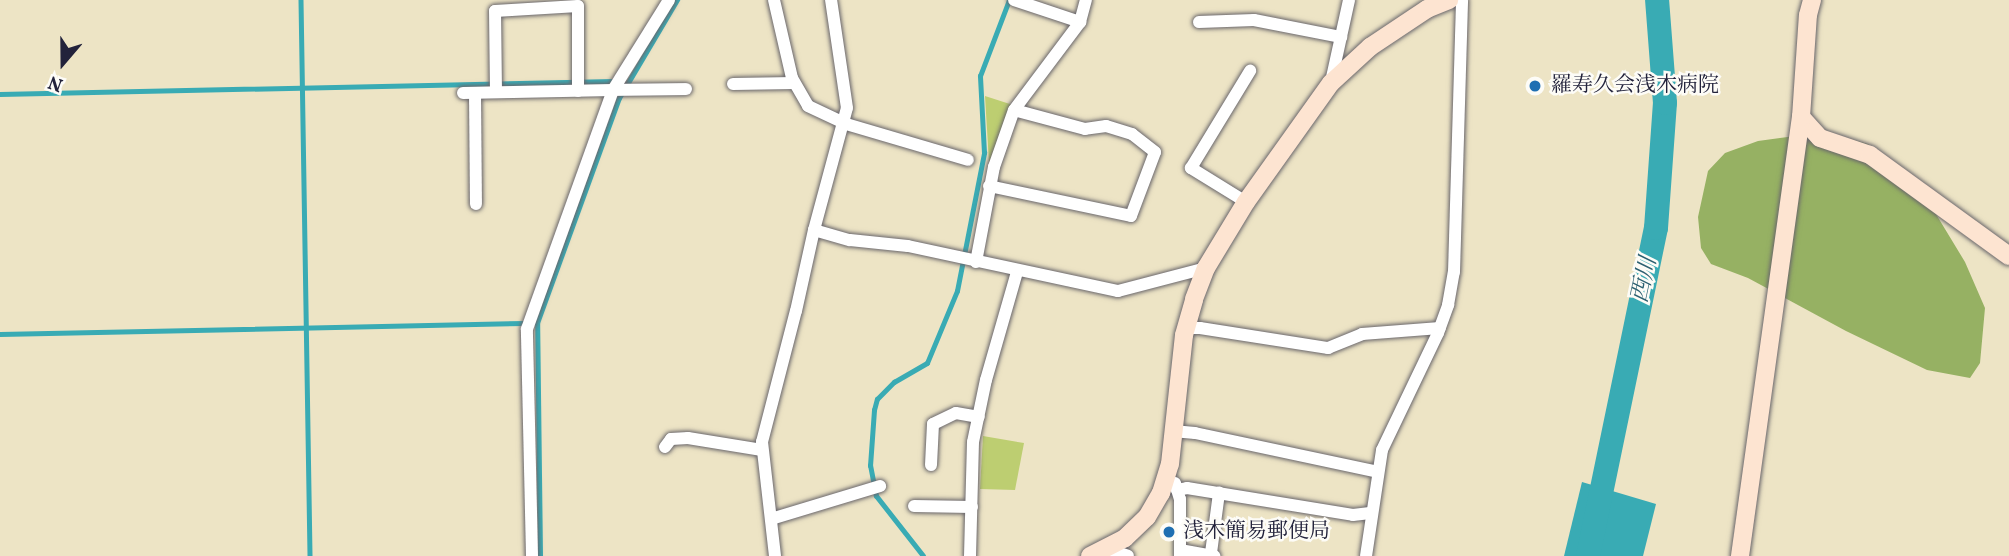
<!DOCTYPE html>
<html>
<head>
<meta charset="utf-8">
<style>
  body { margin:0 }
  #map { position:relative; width:2009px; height:556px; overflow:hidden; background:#ede4c5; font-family:Vollkorn,"Noto Serif JP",serif }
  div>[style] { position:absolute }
  .green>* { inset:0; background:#bdce71 }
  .forest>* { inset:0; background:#96b163 }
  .water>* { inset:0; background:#39abb4 }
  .stream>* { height:4.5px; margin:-2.25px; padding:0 2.25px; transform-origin:2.25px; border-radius:2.25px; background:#39abb4 }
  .river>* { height:24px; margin:-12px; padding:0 12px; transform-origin:12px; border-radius:12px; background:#39abb4 }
  .roads { filter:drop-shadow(0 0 2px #69666b) drop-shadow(0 0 2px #69666b) }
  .street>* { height:12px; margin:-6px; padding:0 6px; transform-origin:6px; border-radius:6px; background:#fff }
  .secondary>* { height:18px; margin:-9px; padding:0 9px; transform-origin:9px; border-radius:9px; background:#fde4d1 }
  .dots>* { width:19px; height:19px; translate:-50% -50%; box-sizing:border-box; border:4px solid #fdfcf7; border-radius:50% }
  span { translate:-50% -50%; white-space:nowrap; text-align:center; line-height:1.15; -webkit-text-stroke:5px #fdfcf7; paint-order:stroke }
  .poi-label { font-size:21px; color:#22223b }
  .left { translate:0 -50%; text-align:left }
  .water-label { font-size:23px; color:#2c6071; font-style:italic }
  .north { position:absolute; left:28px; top:28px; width:70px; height:70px; -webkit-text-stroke:5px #fdfcf7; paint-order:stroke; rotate:200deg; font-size:19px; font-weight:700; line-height:28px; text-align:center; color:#22223b }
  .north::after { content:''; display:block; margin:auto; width:24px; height:32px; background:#22223b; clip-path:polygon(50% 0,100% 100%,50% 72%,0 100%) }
</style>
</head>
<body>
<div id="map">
  <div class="green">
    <div style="clip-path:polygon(985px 96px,1013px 105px,993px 162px,989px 162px)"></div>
    <div style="clip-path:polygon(983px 436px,1024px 443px,1015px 490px,980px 489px)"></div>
  </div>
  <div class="forest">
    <div style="clip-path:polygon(1826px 132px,1868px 144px,1899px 171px,1925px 196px,1965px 262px,1985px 308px,1980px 363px,1970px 378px,1927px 370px,1846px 331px,1748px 278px,1711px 264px,1701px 248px,1698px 217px,1708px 171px,1725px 153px,1758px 141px)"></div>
  </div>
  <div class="water">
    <div style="clip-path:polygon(1582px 482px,1656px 504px,1643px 556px,1564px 556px)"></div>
  </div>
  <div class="stream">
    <div style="left:301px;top:0;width:556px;rotate:89.07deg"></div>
    <div style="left:0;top:94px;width:614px;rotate:-1.21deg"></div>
    <div style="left:0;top:334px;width:525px;rotate:-1.2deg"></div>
    <div style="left:540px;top:556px;width:233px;rotate:-90.7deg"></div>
    <div style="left:537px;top:323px;width:239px;rotate:-70deg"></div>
    <div style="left:619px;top:98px;width:114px;rotate:-59.4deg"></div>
    <div style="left:923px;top:556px;width:76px;rotate:-128.1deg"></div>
    <div style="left:876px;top:496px;width:31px;rotate:-101deg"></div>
    <div style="left:870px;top:466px;width:56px;rotate:-85.9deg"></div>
    <div style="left:874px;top:410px;width:11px;rotate:-75deg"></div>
    <div style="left:877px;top:399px;width:24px;rotate:-45deg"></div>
    <div style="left:894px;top:382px;width:38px;rotate:-30deg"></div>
    <div style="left:927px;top:363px;width:78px;rotate:-67.4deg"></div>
    <div style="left:957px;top:291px;width:141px;rotate:-78.9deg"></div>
    <div style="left:984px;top:153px;width:77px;rotate:-93deg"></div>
    <div style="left:980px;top:76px;width:81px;rotate:-69.1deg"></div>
  </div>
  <div class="river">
    <div style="left:1588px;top:556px;width:335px;rotate:-78.3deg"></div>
    <div style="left:1656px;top:228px;width:125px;rotate:-85.9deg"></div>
    <div style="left:1665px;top:103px;width:103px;rotate:-94.4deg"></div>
  </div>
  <div class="roads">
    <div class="street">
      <div style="left:774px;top:0;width:80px;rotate:77deg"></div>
      <div style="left:792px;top:78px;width:32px;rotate:60deg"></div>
      <div style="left:808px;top:106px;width:42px;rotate:25.3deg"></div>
      <div style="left:846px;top:124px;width:127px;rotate:16.4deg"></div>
      <div style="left:1014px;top:0;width:70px;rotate:18.4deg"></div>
      <div style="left:1199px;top:22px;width:55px;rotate:-2.1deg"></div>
      <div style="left:1254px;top:20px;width:89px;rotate:11.1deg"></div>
      <div style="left:1331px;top:82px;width:84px;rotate:-77.6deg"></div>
      <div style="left:733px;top:84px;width:61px;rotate:-0.9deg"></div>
      <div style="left:496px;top:92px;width:81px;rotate:-90.7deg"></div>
      <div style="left:495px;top:11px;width:83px;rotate:-3.4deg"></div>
      <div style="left:578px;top:6px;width:85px;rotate:90deg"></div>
      <div style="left:463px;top:93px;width:150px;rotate:-1.1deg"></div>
      <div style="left:613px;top:90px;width:106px;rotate:-58.1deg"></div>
      <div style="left:475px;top:93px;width:111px;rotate:89.5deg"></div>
      <div style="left:989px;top:186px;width:145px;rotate:11.9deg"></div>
      <div style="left:1131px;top:216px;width:68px;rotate:-69.4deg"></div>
      <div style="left:1155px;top:152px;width:29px;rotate:-142deg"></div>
      <div style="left:1132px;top:134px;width:27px;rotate:-163deg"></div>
      <div style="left:1106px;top:126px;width:21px;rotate:172deg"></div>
      <div style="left:1085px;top:129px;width:73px;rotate:-165deg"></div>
      <div style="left:1246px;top:202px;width:65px;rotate:-148.3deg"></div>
      <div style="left:1191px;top:168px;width:114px;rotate:-58.7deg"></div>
      <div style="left:814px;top:230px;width:37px;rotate:16deg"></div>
      <div style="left:850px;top:240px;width:58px;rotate:5.9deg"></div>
      <div style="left:908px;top:246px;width:215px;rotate:12.1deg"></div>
      <div style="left:1118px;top:291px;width:91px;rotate:-14.6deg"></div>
      <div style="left:976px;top:262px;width:97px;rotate:-79.3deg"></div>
      <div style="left:994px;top:167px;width:60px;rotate:-70.7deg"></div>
      <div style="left:1014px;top:110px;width:110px;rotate:-53.1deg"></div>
      <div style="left:1080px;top:22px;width:23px;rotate:-75deg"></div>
      <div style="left:1186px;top:328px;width:14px"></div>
      <div style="left:1200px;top:328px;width:130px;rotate:8.9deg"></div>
      <div style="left:1328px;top:348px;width:37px;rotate:-22deg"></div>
      <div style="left:1362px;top:334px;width:78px;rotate:-4.4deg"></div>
      <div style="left:1173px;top:431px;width:22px;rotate:5deg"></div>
      <div style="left:1195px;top:433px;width:187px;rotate:12deg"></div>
      <div style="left:665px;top:447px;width:10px;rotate:-53deg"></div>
      <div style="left:671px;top:439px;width:17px;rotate:-3deg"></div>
      <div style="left:688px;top:438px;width:75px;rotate:9.2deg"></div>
      <div style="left:931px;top:465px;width:41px;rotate:-87.2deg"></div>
      <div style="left:933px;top:424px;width:25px;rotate:-26deg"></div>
      <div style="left:956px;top:413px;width:23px;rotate:10deg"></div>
      <div style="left:1175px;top:483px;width:17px;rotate:73deg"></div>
      <div style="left:1180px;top:499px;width:57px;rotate:90deg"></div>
      <div style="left:1177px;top:490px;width:10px;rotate:-11deg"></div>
      <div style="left:1187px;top:488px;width:168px;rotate:9.2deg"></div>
      <div style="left:1353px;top:515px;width:17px;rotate:-7deg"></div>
      <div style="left:914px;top:506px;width:58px;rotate:1deg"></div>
      <div style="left:771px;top:519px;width:114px;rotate:-16.8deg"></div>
      <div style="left:1107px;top:549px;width:22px;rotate:18deg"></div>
      <div style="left:1180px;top:550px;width:35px;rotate:10deg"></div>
      <div style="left:1211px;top:553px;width:61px;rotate:-82.4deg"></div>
      <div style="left:532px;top:556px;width:227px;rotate:-91.3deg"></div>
      <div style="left:527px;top:329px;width:254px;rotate:-70.2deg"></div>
      <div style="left:613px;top:90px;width:73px;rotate:-0.8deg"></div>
      <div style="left:775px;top:556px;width:115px;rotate:-96.5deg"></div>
      <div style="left:762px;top:442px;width:135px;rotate:-75.5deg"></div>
      <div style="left:796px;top:311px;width:83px;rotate:-77.5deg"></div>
      <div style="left:814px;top:230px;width:126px;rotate:-74.9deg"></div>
      <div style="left:847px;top:108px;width:109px;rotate:-98.4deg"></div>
      <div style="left:970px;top:556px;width:114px;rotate:-88.5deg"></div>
      <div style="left:973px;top:442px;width:63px;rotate:-78.2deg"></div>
      <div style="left:986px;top:380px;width:112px;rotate:-74deg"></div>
      <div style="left:1366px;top:556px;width:107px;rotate:-81.4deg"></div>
      <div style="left:1382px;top:450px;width:130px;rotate:-64.4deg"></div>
      <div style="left:1438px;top:333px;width:30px;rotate:-70deg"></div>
      <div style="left:1448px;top:305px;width:34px;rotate:-80deg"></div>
      <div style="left:1454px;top:272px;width:272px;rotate:-88.3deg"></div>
    </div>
    <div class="secondary">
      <div style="left:1801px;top:117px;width:28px;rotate:48deg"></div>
      <div style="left:1820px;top:138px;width:53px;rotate:18.8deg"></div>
      <div style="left:1870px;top:155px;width:172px;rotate:36deg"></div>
      <div style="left:1090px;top:556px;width:39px;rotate:-27deg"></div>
      <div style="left:1125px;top:538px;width:30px;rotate:-44deg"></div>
      <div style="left:1147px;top:517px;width:28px;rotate:-60deg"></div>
      <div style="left:1161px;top:493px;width:30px;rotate:-73deg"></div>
      <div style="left:1170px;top:464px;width:130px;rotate:-83.8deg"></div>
      <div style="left:1184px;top:335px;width:37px;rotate:-74deg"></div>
      <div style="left:1194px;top:299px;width:33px;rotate:-69deg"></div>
      <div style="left:1206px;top:268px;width:77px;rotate:-58.8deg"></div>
      <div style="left:1246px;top:202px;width:146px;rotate:-54.5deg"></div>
      <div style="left:1331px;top:83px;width:53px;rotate:-42.7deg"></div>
      <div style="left:1370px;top:47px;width:69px;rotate:-33.7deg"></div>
      <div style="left:1427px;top:9px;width:24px;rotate:-22deg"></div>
      <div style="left:1740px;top:556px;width:443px;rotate:-82.1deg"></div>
      <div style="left:1801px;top:117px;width:102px;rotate:-86.1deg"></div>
      <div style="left:1808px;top:15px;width:16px;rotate:-75deg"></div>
    </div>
  </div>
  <div class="dots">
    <div style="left:1535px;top:86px;background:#1f6fb2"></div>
    <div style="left:1169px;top:532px;background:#1f6fb2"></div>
  </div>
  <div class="poi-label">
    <span class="left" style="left:1551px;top:86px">羅寿久会浅木病院</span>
    <span class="left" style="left:1183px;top:532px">浅木簡易郵便局</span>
  </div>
  <div class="water-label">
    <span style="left:1645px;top:280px;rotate:-78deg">西川</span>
  </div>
  <div class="north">N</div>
</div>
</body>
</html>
